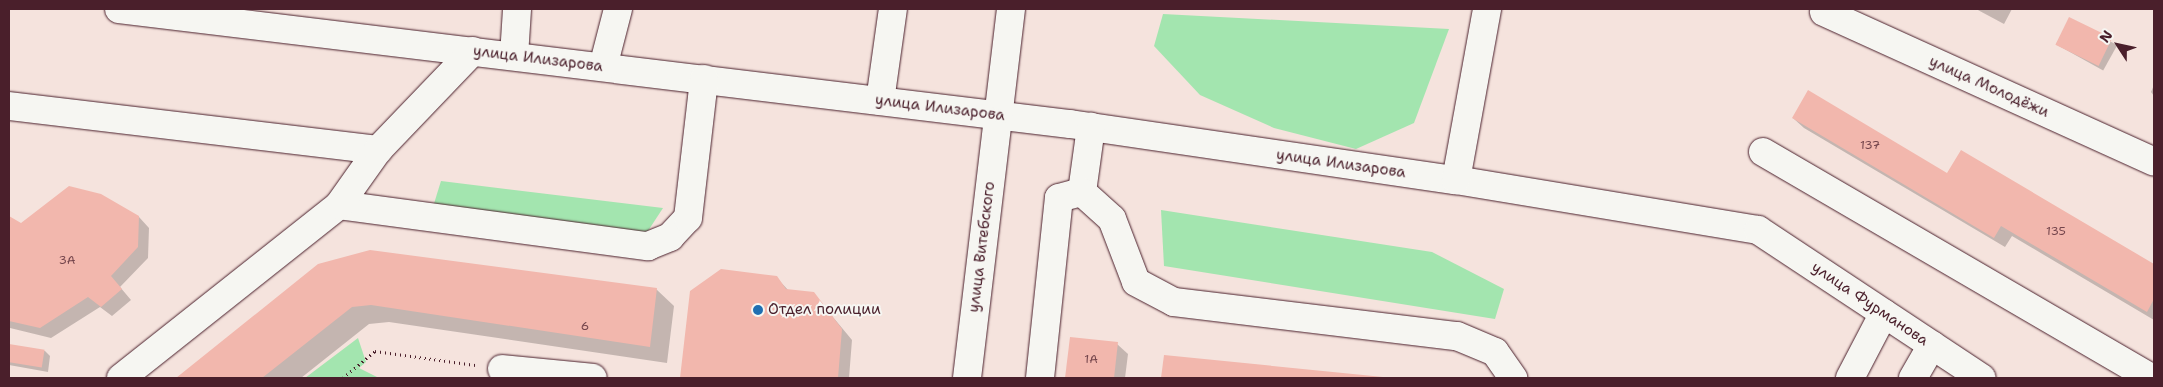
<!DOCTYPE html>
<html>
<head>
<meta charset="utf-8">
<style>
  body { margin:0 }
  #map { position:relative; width:2163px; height:387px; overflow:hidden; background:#f5e3dd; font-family:"Shantell Sans",sans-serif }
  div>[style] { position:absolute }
  .green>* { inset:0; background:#a3e5af }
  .shadow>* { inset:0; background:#0003; transform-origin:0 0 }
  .building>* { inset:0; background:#f2b7ad; transform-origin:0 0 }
  .path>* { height:3px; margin-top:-1.5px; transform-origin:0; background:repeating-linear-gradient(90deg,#4a1f2b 0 1px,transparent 0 5px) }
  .roads { filter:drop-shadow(0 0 1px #4a1f2b) drop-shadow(0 0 1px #4a1f2b) }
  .minor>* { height:28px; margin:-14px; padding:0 14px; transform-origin:14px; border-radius:14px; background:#f6f6f2 }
  .dots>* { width:14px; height:14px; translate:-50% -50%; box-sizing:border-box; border:2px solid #f6f6f2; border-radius:50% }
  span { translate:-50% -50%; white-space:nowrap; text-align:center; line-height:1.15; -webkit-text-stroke:4px #f6f6f2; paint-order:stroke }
  .number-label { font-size:12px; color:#74454c }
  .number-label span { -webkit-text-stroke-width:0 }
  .street-label { font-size:15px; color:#4a1f2b }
  .poi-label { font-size:15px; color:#4a1f2b }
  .left { translate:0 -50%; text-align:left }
  .frame { position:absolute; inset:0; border:10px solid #4a1f2b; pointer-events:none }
  .north { position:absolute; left:2093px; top:20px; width:50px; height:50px; -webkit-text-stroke:4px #f6f6f2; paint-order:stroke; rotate:305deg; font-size:14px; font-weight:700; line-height:20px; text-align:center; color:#4a1f2b }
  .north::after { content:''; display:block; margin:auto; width:18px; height:22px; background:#4a1f2b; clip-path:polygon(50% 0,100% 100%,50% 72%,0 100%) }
</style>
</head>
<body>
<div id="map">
  <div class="green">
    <div style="clip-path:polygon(1163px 14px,1449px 29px,1414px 123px,1356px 149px,1274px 128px,1200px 95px,1154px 46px)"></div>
    <div style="clip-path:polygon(441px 181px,663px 208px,646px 234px,432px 210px)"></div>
    <div style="clip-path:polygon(1161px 210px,1432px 252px,1504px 289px,1495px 319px,1164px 266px)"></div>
    <div style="clip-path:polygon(358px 338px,366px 362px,359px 368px,379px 378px,305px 378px)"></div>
  </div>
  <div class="shadow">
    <div style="clip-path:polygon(1976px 9px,2012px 9px,2004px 24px)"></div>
    <div style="left:2070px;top:19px;width:54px;height:29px;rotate:29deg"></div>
    <div style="clip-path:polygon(2154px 85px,2154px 96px,2151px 92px)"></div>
    <div style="clip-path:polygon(1793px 118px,1948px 174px,1961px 152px,2154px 265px,2154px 320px,2012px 236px,2005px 247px,1804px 128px)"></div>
    <div style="clip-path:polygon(9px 217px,21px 225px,139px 217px,149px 228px,148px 258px,120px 287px,131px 300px,112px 316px,100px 307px,51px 338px,10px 328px)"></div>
    <div style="clip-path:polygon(319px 265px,656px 289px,674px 306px,667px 363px,389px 322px,369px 324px,301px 378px,178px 378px)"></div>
    <div style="clip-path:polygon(776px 277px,789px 291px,813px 293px,852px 340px,849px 378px,682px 378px,691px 291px)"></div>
    <div style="clip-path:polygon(1071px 338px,1117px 344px,1128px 354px,1125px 378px,1066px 378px)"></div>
    <div style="clip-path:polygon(9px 345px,45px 351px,50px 356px,48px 372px,9px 365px)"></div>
    <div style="clip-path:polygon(1165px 356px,1383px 378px,1163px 378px)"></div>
  </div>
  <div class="building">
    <div style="left:2069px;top:17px;width:48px;height:31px;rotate:26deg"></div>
    <div style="clip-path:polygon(1808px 90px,1947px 173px,1961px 150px,2154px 264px,2154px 299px,2147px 312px,2001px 226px,1994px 238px,1792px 118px)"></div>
    <div style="clip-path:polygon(69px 186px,101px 194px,139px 216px,138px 247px,111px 276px,122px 289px,101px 307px,88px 297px,40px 328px,9px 321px,9px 216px,21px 223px)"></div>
    <div style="clip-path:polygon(370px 250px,657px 288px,650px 347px,371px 305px,352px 307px,262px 378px,176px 378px,318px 264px)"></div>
    <div style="clip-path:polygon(721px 269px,777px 276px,786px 289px,814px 292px,842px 329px,838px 378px,680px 378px,690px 291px)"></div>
    <div style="clip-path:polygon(1070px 337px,1118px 342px,1114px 378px,1065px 378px)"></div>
    <div style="left:9px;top:344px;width:36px;height:18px;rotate:9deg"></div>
    <div style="clip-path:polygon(1164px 355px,1383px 377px,1383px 378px,1161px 378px)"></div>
  </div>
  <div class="path">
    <div style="left:343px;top:378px;width:42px;rotate:-40.2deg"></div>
    <div style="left:375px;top:351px;width:101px;rotate:8deg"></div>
  </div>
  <div class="roads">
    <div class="minor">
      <div style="left:119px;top:9px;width:958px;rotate:6.9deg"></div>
      <div style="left:1070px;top:124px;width:390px;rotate:8.3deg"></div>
      <div style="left:1456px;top:180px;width:306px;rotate:9.4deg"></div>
      <div style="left:1758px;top:230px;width:268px;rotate:33.5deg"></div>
      <div style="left:1824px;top:12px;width:362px;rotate:24.4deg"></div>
      <div style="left:514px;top:56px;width:47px;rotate:-86.3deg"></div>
      <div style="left:603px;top:67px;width:60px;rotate:-75.5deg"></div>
      <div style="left:880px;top:101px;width:93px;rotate:-82deg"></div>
      <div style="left:9px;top:106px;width:372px;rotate:6.8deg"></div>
      <div style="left:1763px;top:152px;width:450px;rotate:30.2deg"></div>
      <div style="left:1456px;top:180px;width:174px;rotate:-79.7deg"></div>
      <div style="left:1082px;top:192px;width:66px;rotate:-82.1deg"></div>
      <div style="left:339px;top:205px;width:312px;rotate:7.6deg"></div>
      <div style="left:648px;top:246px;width:24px;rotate:-22deg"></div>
      <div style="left:670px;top:237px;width:26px;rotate:-47deg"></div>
      <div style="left:688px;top:218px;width:140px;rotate:-83.4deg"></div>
      <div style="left:502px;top:369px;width:91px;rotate:5.6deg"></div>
      <div style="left:121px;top:378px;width:278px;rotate:-38.4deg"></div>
      <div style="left:339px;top:205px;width:67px;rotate:-54.7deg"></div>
      <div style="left:378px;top:150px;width:137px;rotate:-46.2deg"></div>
      <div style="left:967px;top:378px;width:372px;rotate:-83.2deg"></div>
      <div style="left:1040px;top:378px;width:181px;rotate:-84deg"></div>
      <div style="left:1059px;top:198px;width:24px;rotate:-15deg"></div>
      <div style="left:1082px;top:192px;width:40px;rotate:42deg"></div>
      <div style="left:1112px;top:219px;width:67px;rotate:69.1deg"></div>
      <div style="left:1136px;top:282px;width:43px;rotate:27.8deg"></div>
      <div style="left:1174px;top:302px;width:285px;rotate:6.9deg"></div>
      <div style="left:1457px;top:336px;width:41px;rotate:22.8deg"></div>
      <div style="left:1495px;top:352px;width:32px;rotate:55deg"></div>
      <div style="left:1850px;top:378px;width:73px;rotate:-62.4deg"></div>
      <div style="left:1913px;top:378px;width:38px;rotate:-60deg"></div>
    </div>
  </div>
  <div class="dots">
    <div style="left:758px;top:310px;background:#1f6fb2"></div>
  </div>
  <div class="number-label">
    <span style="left:1870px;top:146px">137</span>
    <span style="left:2056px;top:232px">135</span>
    <span style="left:67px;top:261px">3А</span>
    <span style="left:585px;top:327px">6</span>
    <span style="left:1091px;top:360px">1А</span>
  </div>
  <div class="street-label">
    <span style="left:538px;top:59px;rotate:7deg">улица Илизарова</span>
    <span style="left:1989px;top:87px;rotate:24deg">улица Молодёжи</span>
    <span style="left:940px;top:108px;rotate:7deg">улица Илизарова</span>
    <span style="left:1341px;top:164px;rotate:8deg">улица Илизарова</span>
    <span style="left:982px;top:247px;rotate:-83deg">улица Витебского</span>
    <span style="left:1870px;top:304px;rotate:34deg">улица Фурманова</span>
  </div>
  <div class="poi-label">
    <span class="left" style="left:768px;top:310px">Отдел полиции</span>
  </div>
  <div class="frame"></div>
  <div class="north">N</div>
</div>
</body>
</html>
